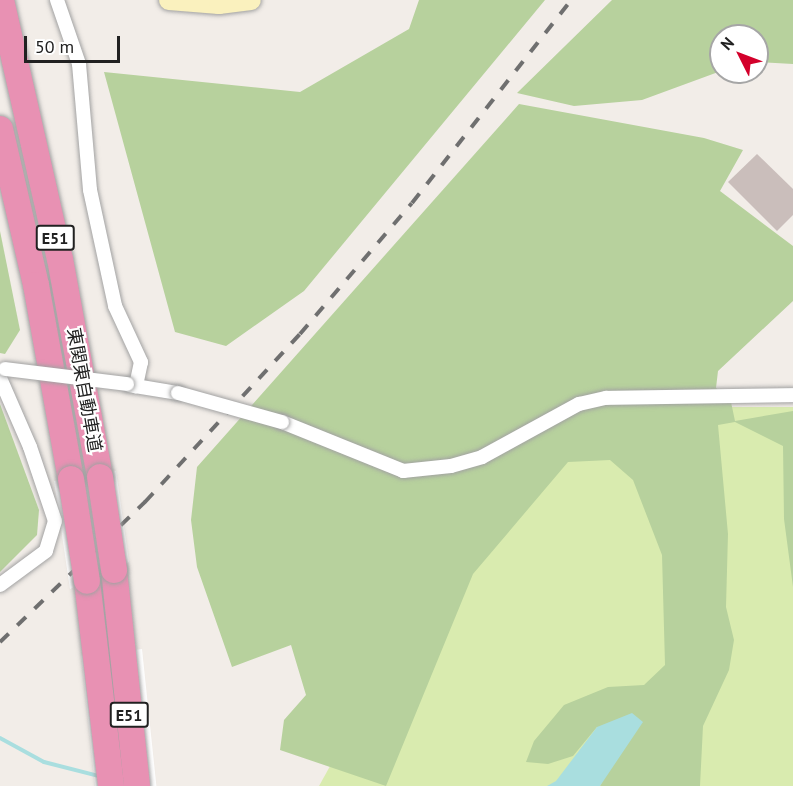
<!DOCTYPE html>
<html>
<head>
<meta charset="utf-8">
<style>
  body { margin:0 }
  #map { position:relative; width:793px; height:786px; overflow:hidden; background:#f2ede8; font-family:"PT Sans","Noto Sans JP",sans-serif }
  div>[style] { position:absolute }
  .grass>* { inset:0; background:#d9ebaf }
  .forest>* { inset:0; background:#b7d19d }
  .water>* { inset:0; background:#a9dedf }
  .pier>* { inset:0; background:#fff; transform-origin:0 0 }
  .stream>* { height:4px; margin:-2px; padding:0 2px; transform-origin:2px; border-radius:2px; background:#a9dedf }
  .building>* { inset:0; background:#cabebb }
  .roads { filter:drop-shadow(0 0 2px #a2a2a2) drop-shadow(0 0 2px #a2a2a2) }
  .street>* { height:14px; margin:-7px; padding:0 7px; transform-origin:7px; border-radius:7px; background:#fff }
  .secondary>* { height:20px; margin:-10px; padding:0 10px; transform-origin:10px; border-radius:10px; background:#faf1be }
  .highway>* { height:26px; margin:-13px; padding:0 13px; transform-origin:13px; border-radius:13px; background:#e891b3 }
  .rail>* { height:4px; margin-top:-2px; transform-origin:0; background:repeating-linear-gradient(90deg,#6f6f6f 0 12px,transparent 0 24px) }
  .bridges { filter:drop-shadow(0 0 2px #a2a2a2) drop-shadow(0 0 2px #a2a2a2) }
  .street-bridge>* { height:14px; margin:-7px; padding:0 7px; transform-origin:7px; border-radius:7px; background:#fff }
  .highway-bridge>* { height:26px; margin:-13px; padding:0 13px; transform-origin:13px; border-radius:13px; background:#e891b3 }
  span { translate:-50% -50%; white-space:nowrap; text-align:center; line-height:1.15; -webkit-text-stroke:4.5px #fff; paint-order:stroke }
  .shield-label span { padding:2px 4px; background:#fff; border:2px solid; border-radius:4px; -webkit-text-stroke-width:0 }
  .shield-label { font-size:16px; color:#212121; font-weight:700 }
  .street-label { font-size:18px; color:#212121 }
  .north { position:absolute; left:709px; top:24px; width:60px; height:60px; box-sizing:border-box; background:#fff; border:2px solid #a6a6a6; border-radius:50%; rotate:312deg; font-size:16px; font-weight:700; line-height:24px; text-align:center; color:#212121 }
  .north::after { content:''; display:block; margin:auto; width:21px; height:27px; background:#d3002b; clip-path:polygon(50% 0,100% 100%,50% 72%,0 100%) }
  .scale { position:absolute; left:24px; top:36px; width:96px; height:27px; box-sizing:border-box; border:3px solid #212121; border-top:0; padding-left:8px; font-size:18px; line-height:21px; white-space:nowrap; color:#212121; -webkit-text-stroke:4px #fff; paint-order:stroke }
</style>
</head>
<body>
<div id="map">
  <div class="grass">
    <div style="clip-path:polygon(690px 407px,793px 407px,793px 786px,319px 786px,473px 509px,561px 455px)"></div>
  </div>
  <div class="forest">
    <div style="clip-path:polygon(419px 0,545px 0,304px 291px,226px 346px,175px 332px,104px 72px,300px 92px,409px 29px)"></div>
    <div style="clip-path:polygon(612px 0,793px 0,793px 64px,757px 62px,757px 36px,721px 36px,721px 71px,642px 100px,574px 106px,517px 93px)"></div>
    <div style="clip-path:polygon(519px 104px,704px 138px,743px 150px,720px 191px,793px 246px,793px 301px,718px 371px,716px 388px,731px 402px,735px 421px,793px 411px,793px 587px,784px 519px,783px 446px,735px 422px,718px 425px,728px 534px,726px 607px,734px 640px,729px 670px,703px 726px,700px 786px,600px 786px,608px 770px,597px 727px,573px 756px,548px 764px,526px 762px,534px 741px,564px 705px,608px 687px,644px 685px,665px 665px,662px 555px,633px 480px,610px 460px,568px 462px,473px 574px,386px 786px,280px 750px,284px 720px,306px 695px,291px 645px,232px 667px,197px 567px,191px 520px,197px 467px)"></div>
    <div style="clip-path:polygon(0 231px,20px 330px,5px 354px,0 353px)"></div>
    <div style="clip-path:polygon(0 404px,39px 510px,37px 535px,0 572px)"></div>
  </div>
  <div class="water">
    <div style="clip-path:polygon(632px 713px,643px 722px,600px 786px,547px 786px,556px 781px,597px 727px)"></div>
  </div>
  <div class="pier">
    <div style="clip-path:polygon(116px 471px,129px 562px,70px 589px,54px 481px)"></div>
    <div style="left:142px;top:649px;width:138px;height:61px;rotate:84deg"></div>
  </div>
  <div class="stream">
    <div style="left:0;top:738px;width:50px;rotate:28.6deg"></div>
    <div style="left:44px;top:762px;width:57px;rotate:14.3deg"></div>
  </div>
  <div class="building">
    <div style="clip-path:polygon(757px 154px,793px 189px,793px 215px,777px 231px,728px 182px)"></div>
  </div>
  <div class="roads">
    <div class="street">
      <div style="left:57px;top:0;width:68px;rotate:71deg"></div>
      <div style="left:79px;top:64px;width:126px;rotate:85deg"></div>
      <div style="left:90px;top:190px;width:119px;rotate:77.8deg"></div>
      <div style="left:115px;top:306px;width:62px;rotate:65.1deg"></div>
      <div style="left:141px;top:362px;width:25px;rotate:102deg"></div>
      <div style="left:0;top:378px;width:75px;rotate:66.5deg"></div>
      <div style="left:30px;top:447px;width:78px;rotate:71.3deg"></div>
      <div style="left:55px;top:521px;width:31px;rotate:107deg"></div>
      <div style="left:46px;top:551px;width:57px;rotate:143.5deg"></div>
      <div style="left:129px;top:385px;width:50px;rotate:9.3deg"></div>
      <div style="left:282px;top:422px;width:131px;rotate:22deg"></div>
      <div style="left:403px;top:471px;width:48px;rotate:-5.9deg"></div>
      <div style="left:451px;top:466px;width:32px;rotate:-16deg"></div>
      <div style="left:482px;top:457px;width:111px;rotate:-28.7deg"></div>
      <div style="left:579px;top:404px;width:28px;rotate:-13deg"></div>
      <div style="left:606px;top:398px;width:187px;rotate:-0.9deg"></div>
    </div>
    <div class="secondary">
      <div style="left:169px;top:0;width:50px;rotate:4.6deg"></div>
      <div style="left:219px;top:4px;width:32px;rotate:-7deg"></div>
    </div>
    <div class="highway">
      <div style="left:1px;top:0;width:266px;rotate:77.2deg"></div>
      <div style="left:60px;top:259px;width:222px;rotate:79.6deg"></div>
      <div style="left:0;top:129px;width:160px;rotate:77deg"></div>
      <div style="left:36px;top:285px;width:197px;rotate:79.8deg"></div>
      <div style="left:114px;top:570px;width:217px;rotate:83.9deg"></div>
      <div style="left:87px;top:581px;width:206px;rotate:83.3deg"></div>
    </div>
  </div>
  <div class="rail">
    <div style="left:0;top:642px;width:202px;rotate:-44deg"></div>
    <div style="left:145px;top:502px;width:229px;rotate:-47.3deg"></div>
    <div style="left:300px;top:334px;width:172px;rotate:-49.5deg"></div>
    <div style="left:412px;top:203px;width:258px;rotate:-51.9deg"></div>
  </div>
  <div class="bridges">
    <div class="street-bridge">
      <div style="left:5px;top:369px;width:123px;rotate:7deg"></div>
      <div style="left:178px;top:393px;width:108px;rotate:15.6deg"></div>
    </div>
    <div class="highway-bridge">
      <div style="left:100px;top:477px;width:94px;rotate:81.4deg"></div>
      <div style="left:71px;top:479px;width:103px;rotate:81.1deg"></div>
    </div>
  </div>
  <div class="shield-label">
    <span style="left:55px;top:238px">E51</span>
    <span style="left:129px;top:715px">E51</span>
  </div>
  <div class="street-label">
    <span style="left:84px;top:390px;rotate:80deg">東関東自動車道</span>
  </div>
  <div class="north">N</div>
  <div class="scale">50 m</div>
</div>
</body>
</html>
